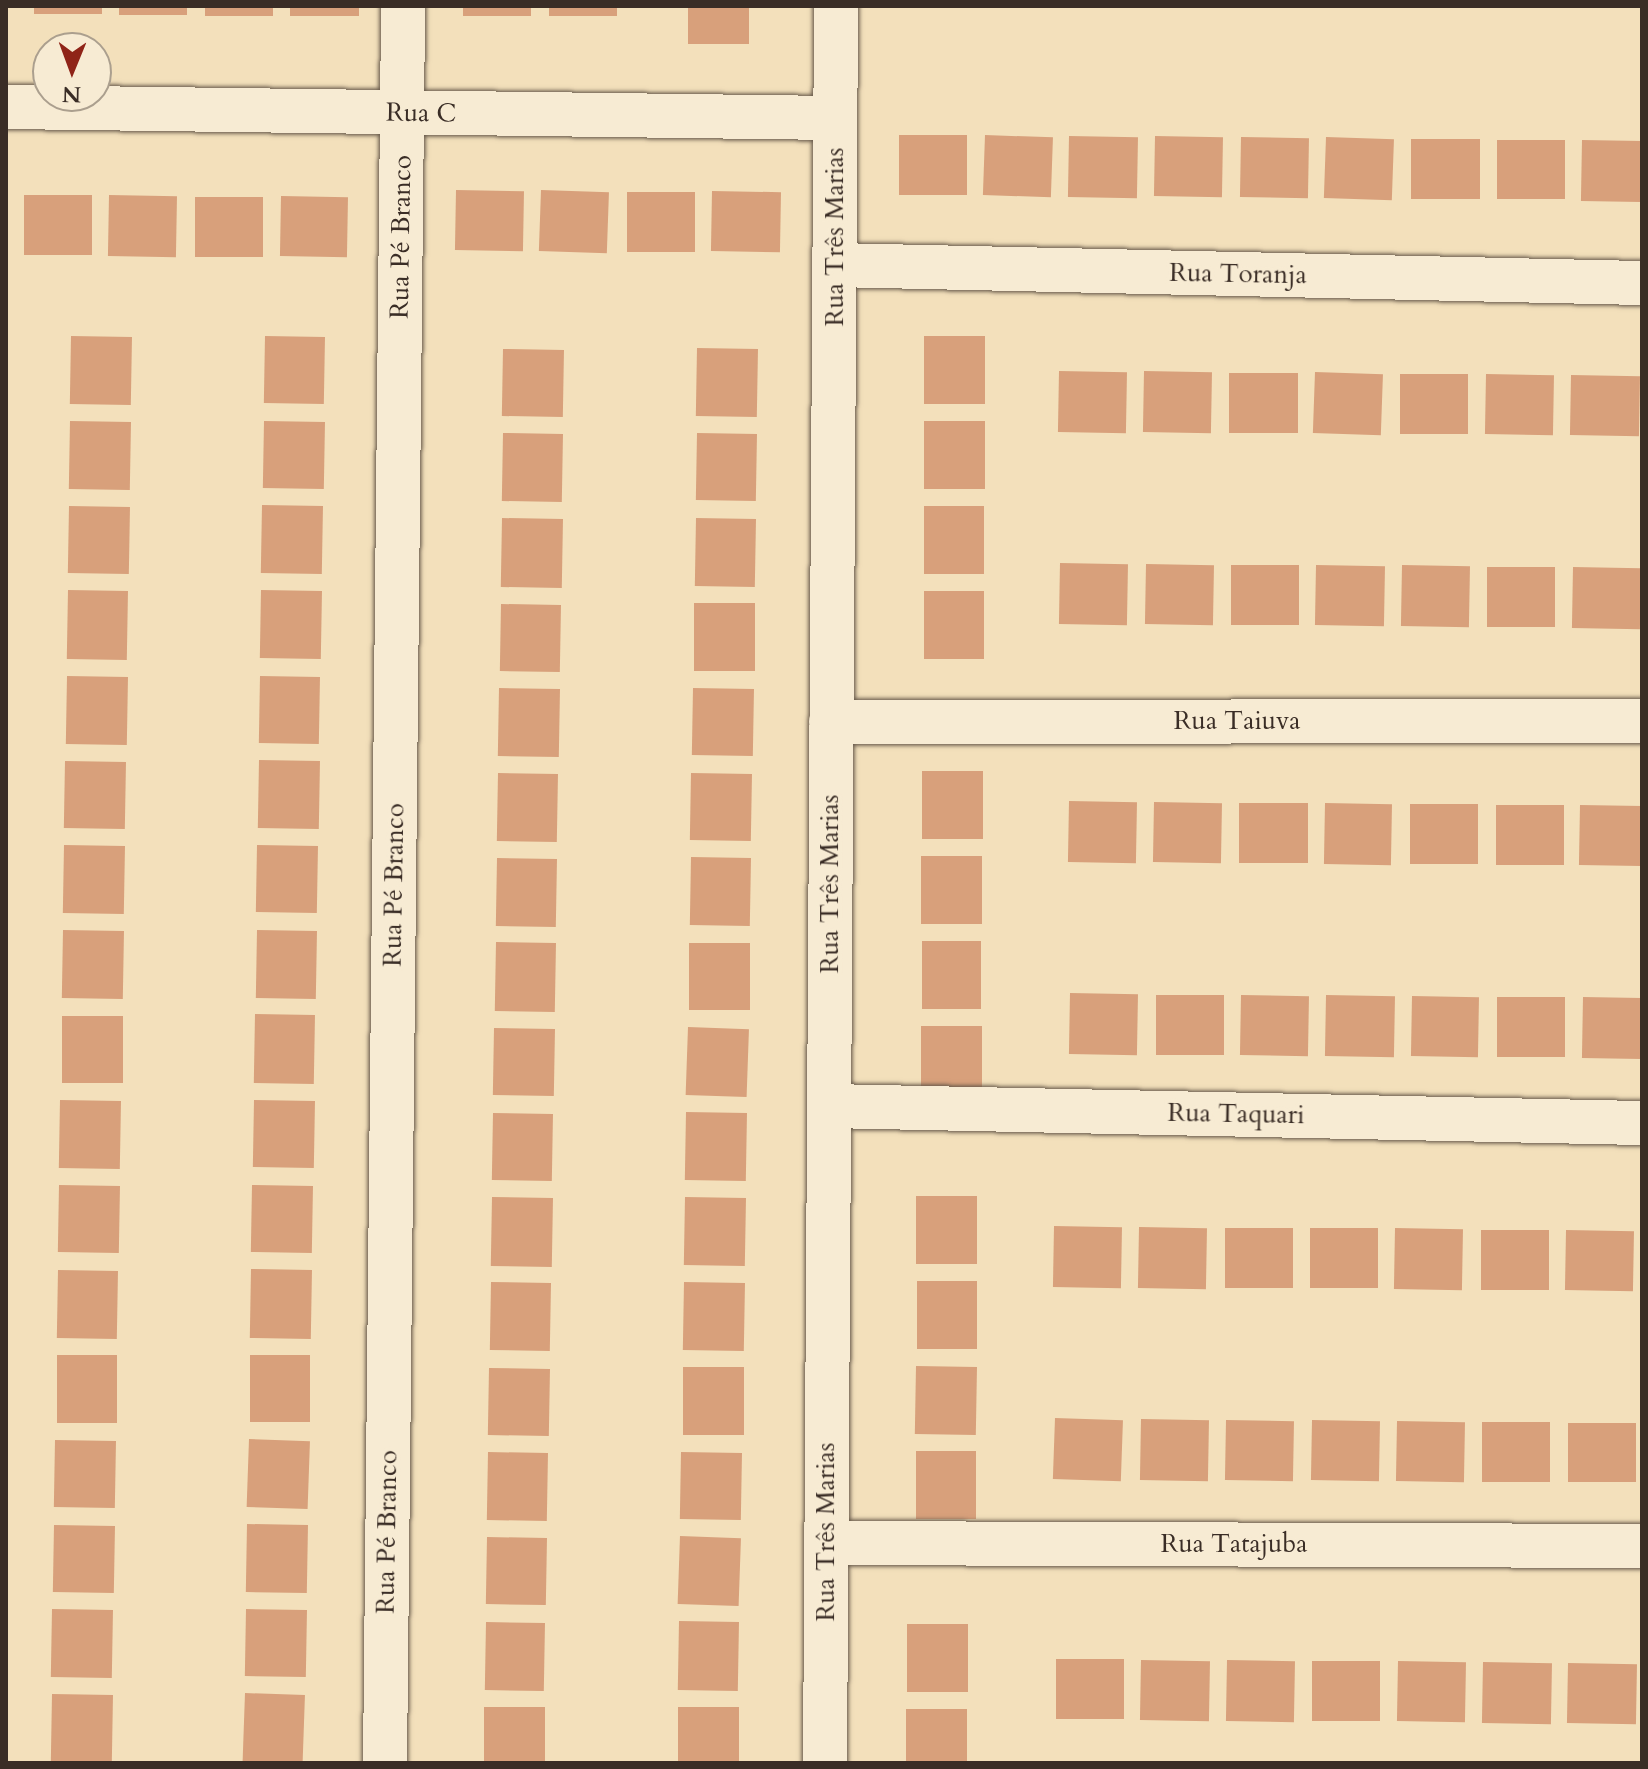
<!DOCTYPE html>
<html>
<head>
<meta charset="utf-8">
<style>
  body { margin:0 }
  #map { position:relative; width:1648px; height:1769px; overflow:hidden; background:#f3e0bb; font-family:Cardo,serif }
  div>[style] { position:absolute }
  .building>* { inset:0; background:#d8a07b; transform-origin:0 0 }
  .roads { filter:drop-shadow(0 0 2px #685a4b) drop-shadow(0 0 2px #685a4b) }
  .minor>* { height:44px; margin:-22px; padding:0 22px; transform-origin:22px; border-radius:22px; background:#f7ebd3 }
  span { translate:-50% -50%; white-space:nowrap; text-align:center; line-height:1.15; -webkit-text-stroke:7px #f7ebd3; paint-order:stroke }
  .street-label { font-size:26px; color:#3a2d26 }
  .frame { position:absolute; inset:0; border:8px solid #3a2d26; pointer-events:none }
  .north { position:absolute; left:32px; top:32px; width:80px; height:80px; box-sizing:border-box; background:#f7ebd3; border:2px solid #ab9f8e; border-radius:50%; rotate:181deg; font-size:22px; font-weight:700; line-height:32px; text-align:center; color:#3a2d26 }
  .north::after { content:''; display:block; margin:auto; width:28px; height:36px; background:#8f2418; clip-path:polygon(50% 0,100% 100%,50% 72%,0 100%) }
</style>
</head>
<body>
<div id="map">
  <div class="building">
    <div style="left:34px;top:6px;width:68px;height:8px"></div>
    <div style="left:119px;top:6px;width:68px;height:9px"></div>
    <div style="left:205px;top:6px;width:68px;height:10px"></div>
    <div style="left:290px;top:6px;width:69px;height:10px"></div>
    <div style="left:463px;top:6px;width:68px;height:10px"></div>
    <div style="left:549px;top:6px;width:68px;height:10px"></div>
    <div style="left:688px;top:6px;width:61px;height:38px"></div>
    <div style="left:899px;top:135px;width:68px;height:60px"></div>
    <div style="left:985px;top:135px;width:68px;height:60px;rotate:2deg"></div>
    <div style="left:1069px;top:136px;width:69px;height:61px;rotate:1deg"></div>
    <div style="left:1155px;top:136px;width:68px;height:60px;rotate:1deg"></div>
    <div style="left:1241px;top:137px;width:68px;height:60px;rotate:1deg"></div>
    <div style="left:1326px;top:137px;width:68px;height:61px;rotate:2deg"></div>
    <div style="left:1411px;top:139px;width:69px;height:60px"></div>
    <div style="left:1497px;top:140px;width:68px;height:59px"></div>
    <div style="left:1582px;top:140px;width:60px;height:61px;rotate:1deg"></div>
    <div style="left:456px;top:190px;width:68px;height:60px;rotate:1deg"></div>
    <div style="left:541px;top:190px;width:68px;height:61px;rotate:2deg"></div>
    <div style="left:712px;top:191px;width:69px;height:60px;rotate:1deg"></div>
    <div style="left:627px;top:192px;width:68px;height:60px"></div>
    <div style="left:24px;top:195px;width:68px;height:60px"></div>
    <div style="left:109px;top:195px;width:68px;height:61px;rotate:1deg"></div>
    <div style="left:281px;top:196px;width:67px;height:60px;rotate:1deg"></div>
    <div style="left:195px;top:197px;width:68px;height:60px"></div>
    <div style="left:71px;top:336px;width:61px;height:68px;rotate:1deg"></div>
    <div style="left:265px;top:336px;width:60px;height:67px;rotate:1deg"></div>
    <div style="left:924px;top:336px;width:61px;height:68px"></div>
    <div style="left:697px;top:348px;width:61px;height:68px;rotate:1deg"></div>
    <div style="left:503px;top:349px;width:61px;height:67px;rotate:1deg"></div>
    <div style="left:1059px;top:371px;width:68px;height:61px;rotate:1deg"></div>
    <div style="left:1144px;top:371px;width:68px;height:61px;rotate:1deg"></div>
    <div style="left:1315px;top:372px;width:68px;height:61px;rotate:2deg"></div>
    <div style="left:1229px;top:373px;width:69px;height:60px"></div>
    <div style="left:1400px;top:374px;width:68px;height:60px"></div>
    <div style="left:1486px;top:374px;width:68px;height:60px;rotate:1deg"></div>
    <div style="left:1571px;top:375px;width:69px;height:60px;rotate:1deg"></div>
    <div style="left:70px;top:421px;width:61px;height:68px;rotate:1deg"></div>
    <div style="left:264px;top:421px;width:61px;height:67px;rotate:1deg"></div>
    <div style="left:924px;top:421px;width:61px;height:68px"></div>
    <div style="left:503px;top:433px;width:60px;height:68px;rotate:1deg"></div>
    <div style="left:697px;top:433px;width:60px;height:67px;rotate:1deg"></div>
    <div style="left:262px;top:505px;width:61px;height:68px;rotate:1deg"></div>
    <div style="left:69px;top:506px;width:61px;height:67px;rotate:1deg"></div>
    <div style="left:924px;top:506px;width:60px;height:68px"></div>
    <div style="left:502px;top:518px;width:61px;height:69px;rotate:1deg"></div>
    <div style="left:696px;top:518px;width:60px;height:68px;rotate:1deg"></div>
    <div style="left:1060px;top:563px;width:68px;height:61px;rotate:1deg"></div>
    <div style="left:1146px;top:564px;width:68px;height:60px;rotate:1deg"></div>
    <div style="left:1231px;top:565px;width:68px;height:60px"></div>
    <div style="left:1316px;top:565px;width:69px;height:60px;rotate:1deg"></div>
    <div style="left:1402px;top:565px;width:68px;height:61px;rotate:1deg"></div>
    <div style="left:1487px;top:567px;width:68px;height:60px"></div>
    <div style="left:1573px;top:567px;width:68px;height:61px;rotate:1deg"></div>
    <div style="left:68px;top:590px;width:60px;height:69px;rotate:1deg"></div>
    <div style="left:261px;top:590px;width:61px;height:68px;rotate:1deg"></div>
    <div style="left:924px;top:591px;width:60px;height:68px"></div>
    <div style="left:694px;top:603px;width:61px;height:68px"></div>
    <div style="left:501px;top:604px;width:60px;height:67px;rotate:1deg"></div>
    <div style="left:67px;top:676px;width:61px;height:68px;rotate:1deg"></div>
    <div style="left:260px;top:676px;width:60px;height:67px;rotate:1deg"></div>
    <div style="left:499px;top:688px;width:61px;height:68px;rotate:1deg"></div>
    <div style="left:693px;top:688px;width:61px;height:67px;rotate:1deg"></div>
    <div style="left:259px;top:760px;width:61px;height:68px;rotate:1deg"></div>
    <div style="left:65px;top:761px;width:61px;height:67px;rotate:1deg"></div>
    <div style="left:922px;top:771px;width:61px;height:68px"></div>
    <div style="left:498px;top:773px;width:60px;height:68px;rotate:1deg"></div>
    <div style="left:691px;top:773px;width:61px;height:67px;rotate:1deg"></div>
    <div style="left:1069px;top:801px;width:68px;height:61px;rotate:1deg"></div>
    <div style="left:1154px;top:802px;width:68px;height:60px;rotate:1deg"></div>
    <div style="left:1239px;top:803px;width:69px;height:60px"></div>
    <div style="left:1325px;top:803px;width:67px;height:61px;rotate:1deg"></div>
    <div style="left:1410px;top:804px;width:68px;height:60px"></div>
    <div style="left:1496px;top:805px;width:68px;height:60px"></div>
    <div style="left:1580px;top:805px;width:62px;height:60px;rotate:1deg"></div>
    <div style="left:64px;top:845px;width:61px;height:68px;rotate:1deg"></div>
    <div style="left:257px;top:845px;width:61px;height:67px;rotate:1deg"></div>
    <div style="left:921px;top:856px;width:61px;height:68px"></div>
    <div style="left:691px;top:857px;width:60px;height:68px;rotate:1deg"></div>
    <div style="left:497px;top:858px;width:60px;height:68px;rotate:1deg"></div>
    <div style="left:63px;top:930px;width:61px;height:68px;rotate:1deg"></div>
    <div style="left:257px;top:930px;width:60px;height:68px;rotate:1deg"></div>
    <div style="left:922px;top:941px;width:59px;height:68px"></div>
    <div style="left:496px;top:942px;width:60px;height:69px;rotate:1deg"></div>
    <div style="left:689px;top:943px;width:61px;height:67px"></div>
    <div style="left:1070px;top:993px;width:68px;height:61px;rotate:1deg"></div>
    <div style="left:1156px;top:995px;width:68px;height:60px"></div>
    <div style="left:1241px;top:995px;width:68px;height:60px;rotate:1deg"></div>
    <div style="left:1326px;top:995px;width:69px;height:61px;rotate:1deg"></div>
    <div style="left:1412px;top:996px;width:67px;height:60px;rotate:1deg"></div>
    <div style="left:1497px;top:997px;width:68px;height:60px"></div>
    <div style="left:1583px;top:997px;width:59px;height:61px;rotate:1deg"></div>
    <div style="left:255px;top:1014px;width:60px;height:69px;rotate:1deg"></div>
    <div style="left:62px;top:1016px;width:61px;height:67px"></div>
    <div style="left:921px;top:1026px;width:61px;height:67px"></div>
    <div style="left:688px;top:1027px;width:61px;height:68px;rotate:2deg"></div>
    <div style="left:494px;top:1028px;width:61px;height:67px;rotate:1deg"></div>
    <div style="left:60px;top:1100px;width:61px;height:68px;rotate:1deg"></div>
    <div style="left:254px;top:1100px;width:61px;height:67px;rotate:1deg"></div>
    <div style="left:686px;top:1112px;width:61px;height:68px;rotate:1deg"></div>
    <div style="left:493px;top:1113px;width:60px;height:67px;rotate:1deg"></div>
    <div style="left:59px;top:1185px;width:61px;height:67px;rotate:1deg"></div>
    <div style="left:252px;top:1185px;width:61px;height:67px;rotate:1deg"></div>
    <div style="left:916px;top:1196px;width:61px;height:68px"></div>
    <div style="left:492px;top:1197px;width:61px;height:69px;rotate:1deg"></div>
    <div style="left:685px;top:1197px;width:61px;height:68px;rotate:1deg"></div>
    <div style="left:1054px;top:1226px;width:68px;height:61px;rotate:1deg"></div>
    <div style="left:1139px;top:1227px;width:68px;height:61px;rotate:1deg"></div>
    <div style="left:1225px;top:1228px;width:68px;height:60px"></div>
    <div style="left:1310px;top:1228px;width:68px;height:60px"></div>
    <div style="left:1395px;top:1228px;width:68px;height:61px;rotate:1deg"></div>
    <div style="left:1481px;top:1230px;width:68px;height:60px"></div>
    <div style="left:1566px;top:1230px;width:68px;height:60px;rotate:1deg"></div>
    <div style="left:251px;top:1269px;width:61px;height:69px;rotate:1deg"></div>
    <div style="left:58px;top:1270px;width:60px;height:68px;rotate:1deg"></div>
    <div style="left:917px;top:1281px;width:60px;height:68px"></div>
    <div style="left:491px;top:1282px;width:60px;height:68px;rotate:1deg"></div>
    <div style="left:684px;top:1282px;width:61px;height:68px;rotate:1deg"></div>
    <div style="left:57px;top:1355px;width:60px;height:68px"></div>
    <div style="left:250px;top:1355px;width:60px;height:67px"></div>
    <div style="left:916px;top:1366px;width:61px;height:68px;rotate:1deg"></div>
    <div style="left:683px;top:1367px;width:61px;height:68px"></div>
    <div style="left:489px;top:1368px;width:61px;height:67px;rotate:1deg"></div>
    <div style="left:1055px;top:1418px;width:68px;height:61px;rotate:2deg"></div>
    <div style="left:1141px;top:1419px;width:68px;height:61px;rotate:1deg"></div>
    <div style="left:1226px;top:1420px;width:68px;height:60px;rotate:1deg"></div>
    <div style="left:1312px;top:1420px;width:68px;height:60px;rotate:1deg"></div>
    <div style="left:1397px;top:1421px;width:68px;height:60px;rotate:1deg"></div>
    <div style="left:1482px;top:1422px;width:68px;height:60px"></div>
    <div style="left:1568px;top:1423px;width:68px;height:59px"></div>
    <div style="left:249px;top:1439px;width:61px;height:68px;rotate:2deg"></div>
    <div style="left:55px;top:1440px;width:61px;height:67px;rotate:1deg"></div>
    <div style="left:916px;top:1451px;width:60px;height:68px"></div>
    <div style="left:488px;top:1452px;width:60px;height:68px;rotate:1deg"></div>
    <div style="left:681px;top:1452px;width:61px;height:67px;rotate:1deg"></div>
    <div style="left:247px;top:1524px;width:61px;height:68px;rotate:1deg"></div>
    <div style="left:54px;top:1525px;width:61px;height:67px;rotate:1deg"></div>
    <div style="left:680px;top:1536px;width:61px;height:68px;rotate:2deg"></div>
    <div style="left:487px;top:1537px;width:60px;height:67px;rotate:1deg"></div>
    <div style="left:52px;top:1609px;width:61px;height:68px;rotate:1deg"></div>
    <div style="left:246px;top:1609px;width:61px;height:67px;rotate:1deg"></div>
    <div style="left:679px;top:1621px;width:60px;height:69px;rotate:1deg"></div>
    <div style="left:486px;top:1622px;width:59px;height:68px;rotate:1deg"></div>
    <div style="left:907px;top:1624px;width:61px;height:68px"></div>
    <div style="left:1056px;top:1659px;width:68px;height:60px"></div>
    <div style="left:1141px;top:1660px;width:69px;height:60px;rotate:1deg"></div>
    <div style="left:1227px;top:1660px;width:68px;height:61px;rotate:1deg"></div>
    <div style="left:1312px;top:1661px;width:68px;height:60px"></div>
    <div style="left:1398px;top:1661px;width:68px;height:60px;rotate:1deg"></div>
    <div style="left:1483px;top:1662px;width:69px;height:61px;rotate:1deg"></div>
    <div style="left:1568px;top:1663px;width:69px;height:60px;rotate:1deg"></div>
    <div style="left:245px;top:1693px;width:60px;height:69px;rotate:2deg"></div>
    <div style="left:52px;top:1694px;width:61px;height:68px;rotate:1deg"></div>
    <div style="left:484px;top:1707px;width:61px;height:56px"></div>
    <div style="left:678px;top:1707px;width:61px;height:56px"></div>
    <div style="left:906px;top:1709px;width:61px;height:54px"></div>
  </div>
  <div class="roads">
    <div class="minor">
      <div style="left:6px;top:107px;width:829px;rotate:0.76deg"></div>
      <div style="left:835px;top:265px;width:807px;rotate:1.28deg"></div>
      <div style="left:831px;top:722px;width:811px;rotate:-0.07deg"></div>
      <div style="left:829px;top:1106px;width:813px;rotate:1.2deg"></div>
      <div style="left:826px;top:1543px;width:816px;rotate:0.21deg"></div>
      <div style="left:385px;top:1763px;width:1757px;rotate:-89.41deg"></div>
      <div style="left:825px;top:1763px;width:1757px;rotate:-89.64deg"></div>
    </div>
  </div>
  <div class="street-label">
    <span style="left:421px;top:113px;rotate:1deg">Rua C</span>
    <span style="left:401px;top:237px;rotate:-89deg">Rua Pé Branco</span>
    <span style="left:835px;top:237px;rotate:-90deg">Rua Três Marias</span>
    <span style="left:1238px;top:274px;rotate:1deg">Rua Toranja</span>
    <span style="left:1237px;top:721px">Rua Taiuva</span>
    <span style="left:830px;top:884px;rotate:-90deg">Rua Três Marias</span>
    <span style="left:394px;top:885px;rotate:-89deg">Rua Pé Branco</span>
    <span style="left:1236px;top:1114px;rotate:1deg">Rua Taquari</span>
    <span style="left:387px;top:1532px;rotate:-89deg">Rua Pé Branco</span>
    <span style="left:826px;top:1532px;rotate:-90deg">Rua Três Marias</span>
    <span style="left:1234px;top:1544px">Rua Tatajuba</span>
  </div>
  <div class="frame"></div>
  <div class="north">N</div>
</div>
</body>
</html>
